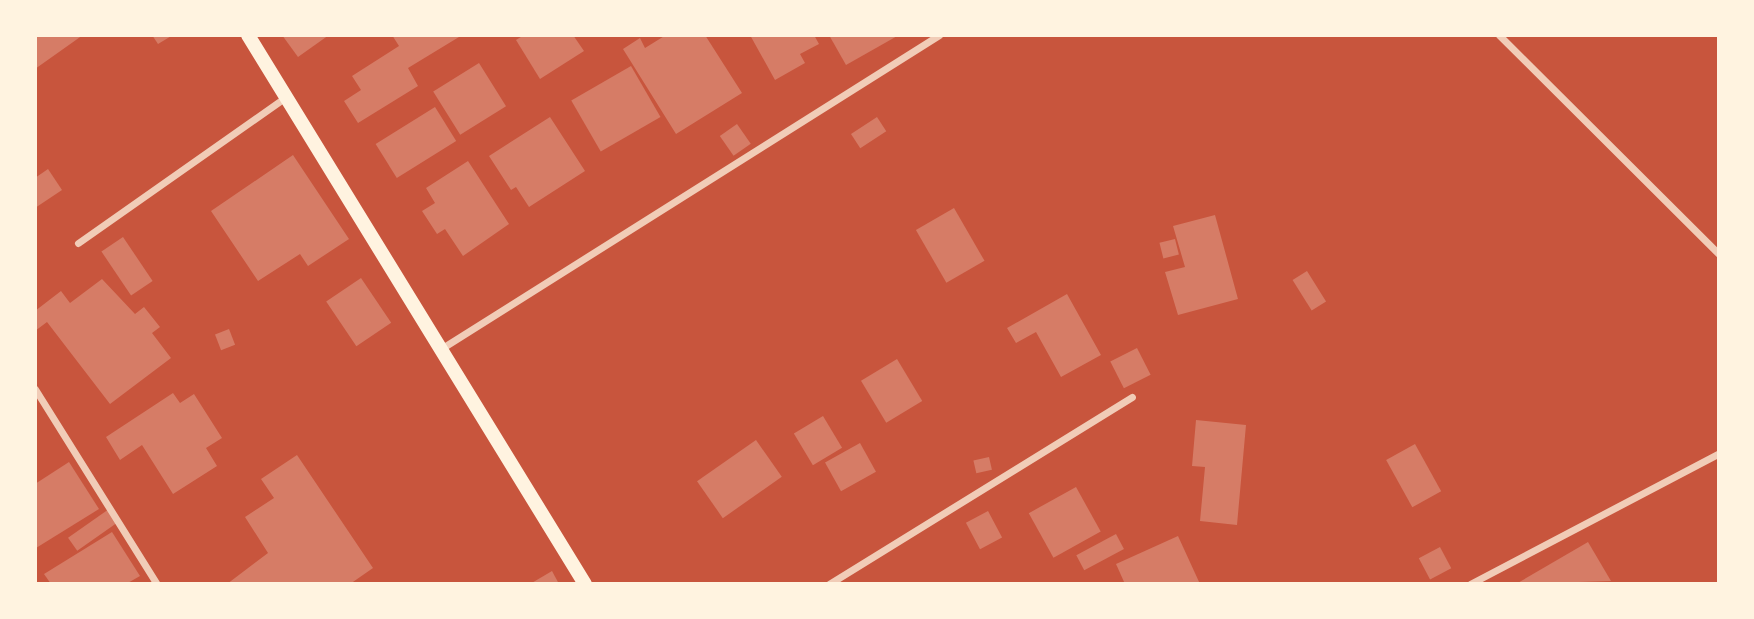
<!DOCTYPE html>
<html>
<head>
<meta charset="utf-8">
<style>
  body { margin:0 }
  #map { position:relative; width:1754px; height:619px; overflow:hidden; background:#c8553d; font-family:Cabin,sans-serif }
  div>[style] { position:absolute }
  .building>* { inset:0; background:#d67c66; transform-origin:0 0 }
  .minor>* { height:7px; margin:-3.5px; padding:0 3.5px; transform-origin:3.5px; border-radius:3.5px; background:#f1ccb7 }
  .secondary>* { height:14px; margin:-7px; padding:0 7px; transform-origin:7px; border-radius:7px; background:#fff3e0 }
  span { translate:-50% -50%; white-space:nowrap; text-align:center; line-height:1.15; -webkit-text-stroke:5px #fff3e0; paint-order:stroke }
  .frame { position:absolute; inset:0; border:37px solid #fff3e0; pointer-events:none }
</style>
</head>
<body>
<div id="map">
  <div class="building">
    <div style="clip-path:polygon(35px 35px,83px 35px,35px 69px)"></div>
    <div style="clip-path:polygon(152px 35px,173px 35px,158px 44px)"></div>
    <div style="clip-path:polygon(282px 35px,329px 35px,298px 57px)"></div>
    <div style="clip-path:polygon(392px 35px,459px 37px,408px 68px,418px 86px,358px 123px,344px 101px,361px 90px,352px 76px,399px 46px)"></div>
    <div style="clip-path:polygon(524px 35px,573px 35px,584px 51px,540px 79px,516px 40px)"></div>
    <div style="clip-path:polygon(666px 35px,705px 35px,742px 93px,676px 134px,623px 49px,640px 38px,645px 48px)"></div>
    <div style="clip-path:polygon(750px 35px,814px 35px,819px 44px,800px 54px,805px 63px,775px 80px)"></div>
    <div style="clip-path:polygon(829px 35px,899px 35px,846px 65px)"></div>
    <div style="left:479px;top:63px;width:51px;height:54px;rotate:58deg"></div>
    <div style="left:631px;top:66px;width:59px;height:69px;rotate:60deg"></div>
    <div style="left:435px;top:107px;width:40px;height:70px;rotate:58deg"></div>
    <div style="clip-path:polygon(550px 117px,585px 171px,529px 207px,516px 187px,511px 190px,489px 156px)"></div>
    <div style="left:877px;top:117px;width:17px;height:31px;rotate:57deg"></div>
    <div style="left:737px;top:124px;width:24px;height:21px;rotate:55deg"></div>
    <div style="clip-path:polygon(293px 155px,349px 239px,308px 266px,300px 254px,258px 281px,211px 211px)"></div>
    <div style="clip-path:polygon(468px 161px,509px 224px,463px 256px,445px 229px,437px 234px,422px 211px,435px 203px,426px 188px)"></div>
    <div style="clip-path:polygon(48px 169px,62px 190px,35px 208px,35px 178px)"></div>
    <div style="left:954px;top:208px;width:61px;height:44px;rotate:60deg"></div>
    <div style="clip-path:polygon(1215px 215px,1238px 299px,1178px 315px,1165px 272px,1185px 267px,1173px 226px)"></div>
    <div style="left:123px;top:237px;width:53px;height:26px;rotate:56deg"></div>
    <div style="left:1175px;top:239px;width:16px;height:16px;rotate:76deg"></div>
    <div style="left:1307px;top:271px;width:36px;height:17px;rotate:58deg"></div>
    <div style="left:361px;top:278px;width:54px;height:42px;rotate:56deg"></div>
    <div style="clip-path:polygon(102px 279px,135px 314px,144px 307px,160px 327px,152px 333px,171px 358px,110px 404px,47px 322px,35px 331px,35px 311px,61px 291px,70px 303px)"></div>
    <div style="clip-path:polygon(1067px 294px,1101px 355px,1061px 377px,1036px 332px,1016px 343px,1007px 328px)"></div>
    <div style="left:229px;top:329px;width:17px;height:15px;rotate:69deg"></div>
    <div style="left:1137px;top:348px;width:30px;height:30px;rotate:63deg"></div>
    <div style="left:897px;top:359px;width:49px;height:42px;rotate:59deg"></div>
    <div style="clip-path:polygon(173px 393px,180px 403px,194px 394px,222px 438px,206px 448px,217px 466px,173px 494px,142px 445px,120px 460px,106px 437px)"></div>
    <div style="left:823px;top:416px;width:37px;height:34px;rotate:59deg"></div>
    <div style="clip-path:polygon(1196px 420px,1246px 425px,1237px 525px,1200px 521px,1205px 467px,1192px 466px)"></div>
    <div style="left:756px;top:440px;width:45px;height:72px;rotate:55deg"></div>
    <div style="left:860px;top:443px;width:33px;height:40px;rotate:61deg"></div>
    <div style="left:1415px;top:444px;width:54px;height:33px;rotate:61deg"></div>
    <div style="clip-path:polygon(297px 455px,373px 568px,350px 584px,227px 584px,268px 553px,245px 517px,274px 498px,261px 479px)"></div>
    <div style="left:989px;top:457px;width:13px;height:16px;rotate:77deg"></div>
    <div style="clip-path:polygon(69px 462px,99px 509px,36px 548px,35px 484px)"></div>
    <div style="left:1076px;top:487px;width:51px;height:54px;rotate:61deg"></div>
    <div style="left:109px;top:509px;width:16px;height:50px;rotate:55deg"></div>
    <div style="left:988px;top:511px;width:30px;height:25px;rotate:62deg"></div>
    <div style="clip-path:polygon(112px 532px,140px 576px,126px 584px,51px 584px,44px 574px)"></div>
    <div style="left:1116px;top:534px;width:17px;height:45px;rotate:62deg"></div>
    <div style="clip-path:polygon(1178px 536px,1200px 584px,1125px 584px,1116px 564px)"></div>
    <div style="clip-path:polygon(1588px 542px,1611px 581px,1516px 584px)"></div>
    <div style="left:1440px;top:547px;width:24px;height:24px;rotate:62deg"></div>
    <div style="clip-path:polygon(552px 571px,559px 584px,530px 584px)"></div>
  </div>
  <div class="minor">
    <div style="left:1499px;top:35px;width:310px;rotate:44.9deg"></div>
    <div style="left:78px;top:243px;width:252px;rotate:-35.1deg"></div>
    <div style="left:439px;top:350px;width:591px;rotate:-32.21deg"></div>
    <div style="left:35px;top:389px;width:230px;rotate:58deg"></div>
    <div style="left:829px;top:584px;width:356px;rotate:-31.7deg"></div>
    <div style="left:1470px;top:584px;width:281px;rotate:-27.7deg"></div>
  </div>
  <div class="secondary">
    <div style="left:248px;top:35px;width:644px;rotate:58.46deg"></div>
  </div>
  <div class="frame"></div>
</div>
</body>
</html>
